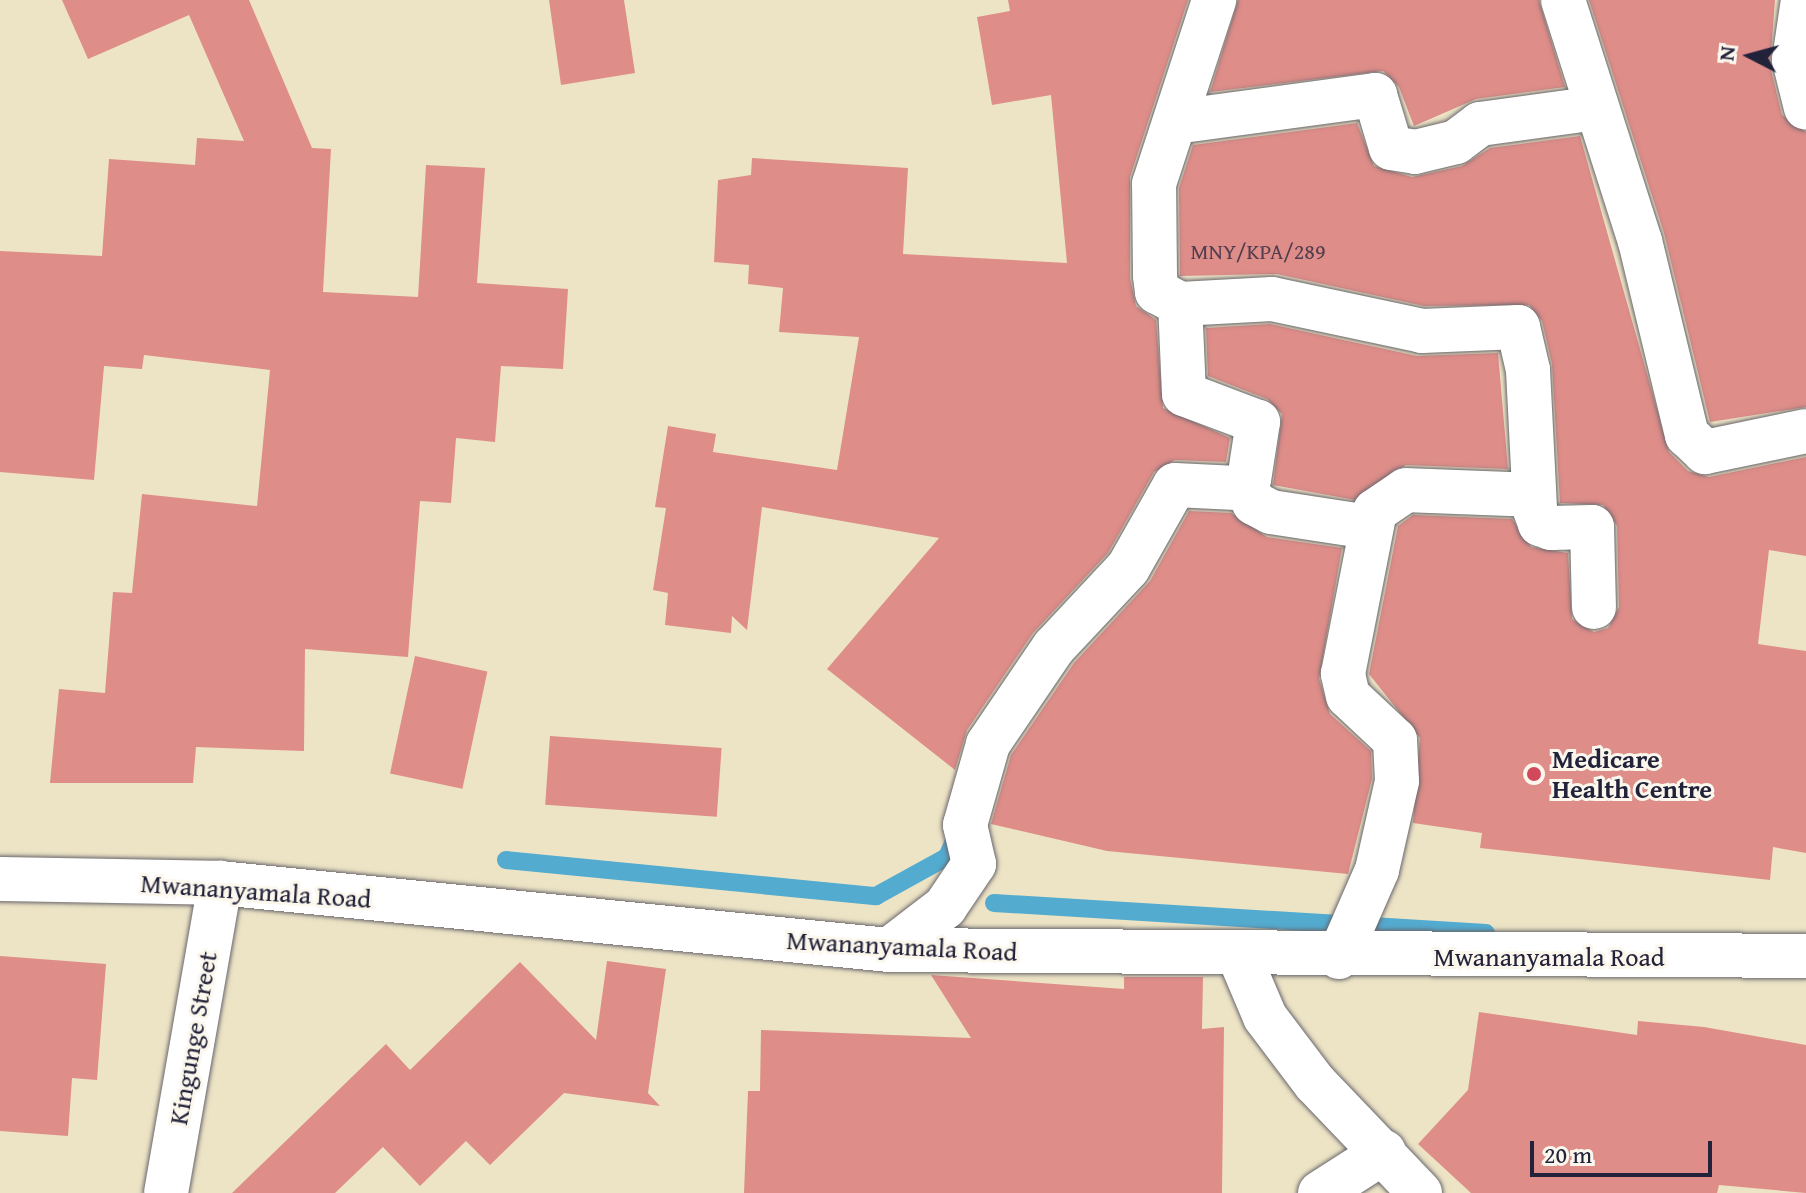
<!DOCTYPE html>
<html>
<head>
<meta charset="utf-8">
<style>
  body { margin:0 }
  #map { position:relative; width:1806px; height:1193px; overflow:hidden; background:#ede4c6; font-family:"Gentium Book Plus",serif }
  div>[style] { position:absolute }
  .stream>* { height:18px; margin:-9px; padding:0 9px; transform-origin:9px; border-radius:9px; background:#53abd0 }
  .building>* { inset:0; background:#de8d89; transform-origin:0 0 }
  .roads { filter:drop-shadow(0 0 2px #69666c) drop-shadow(0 0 2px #69666c) }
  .minor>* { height:44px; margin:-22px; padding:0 22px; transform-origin:22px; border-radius:22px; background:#fff }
  .dots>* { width:22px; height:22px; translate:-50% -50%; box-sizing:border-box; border:4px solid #fbf7ec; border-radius:50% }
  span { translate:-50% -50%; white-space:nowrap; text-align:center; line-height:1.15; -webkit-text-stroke:6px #fbf7ec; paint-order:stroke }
  .number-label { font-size:22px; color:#513d4e }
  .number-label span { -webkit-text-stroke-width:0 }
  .poi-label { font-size:26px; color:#22223b; font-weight:700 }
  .left { translate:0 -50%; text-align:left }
  .street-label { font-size:26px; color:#22223b }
  .north { position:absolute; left:1710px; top:16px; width:80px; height:80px; -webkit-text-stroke:6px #fbf7ec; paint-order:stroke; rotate:276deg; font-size:22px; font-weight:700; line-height:32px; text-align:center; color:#22223b }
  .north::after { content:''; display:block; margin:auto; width:28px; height:36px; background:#22223b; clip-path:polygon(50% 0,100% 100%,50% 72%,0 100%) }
  .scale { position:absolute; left:1530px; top:1141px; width:182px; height:36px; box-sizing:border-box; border:4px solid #22223b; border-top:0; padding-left:10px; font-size:24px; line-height:28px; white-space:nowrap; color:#22223b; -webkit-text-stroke:6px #fbf7ec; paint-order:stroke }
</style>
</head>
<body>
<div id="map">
  <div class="stream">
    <div style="left:506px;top:860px;width:372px;rotate:5.6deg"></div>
    <div style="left:876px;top:896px;width:81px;rotate:-28.8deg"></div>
    <div style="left:947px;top:857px;width:27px;rotate:-66deg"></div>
    <div style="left:994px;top:903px;width:493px;rotate:3.5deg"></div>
  </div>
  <div class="building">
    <div style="clip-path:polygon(62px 0,249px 0,312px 148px,331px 149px,323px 292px,418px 297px,426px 165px,485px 168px,477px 283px,568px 289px,563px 369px,501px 366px,495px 442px,456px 438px,451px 503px,420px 501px,408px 657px,305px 649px,304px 751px,196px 747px,193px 783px,50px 783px,59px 689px,105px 693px,113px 592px,132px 593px,142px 494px,257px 506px,270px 370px,144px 355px,142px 369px,104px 366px,94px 480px,0 472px,0 251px,102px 256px,109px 159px,195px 165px,197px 138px,244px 141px,189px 15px,88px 59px)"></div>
    <div style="clip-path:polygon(549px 0,624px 0,635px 73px,561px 85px)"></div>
    <div style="clip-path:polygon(1008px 0,1188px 0,1130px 177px,1130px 278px,1136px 306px,1156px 320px,1163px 408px,1230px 438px,1226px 462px,1175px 460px,1154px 472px,1108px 553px,1033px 633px,967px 730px,955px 770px,827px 669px,939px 538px,762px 507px,747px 630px,732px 616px,731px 633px,665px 625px,668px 593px,653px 590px,666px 508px,655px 507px,668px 426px,716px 434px,713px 452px,837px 470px,859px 337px,779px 332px,783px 288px,748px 284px,749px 265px,714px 262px,718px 180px,751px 175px,752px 158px,908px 168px,903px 254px,1067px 263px,1051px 95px,992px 105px,977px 17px,1010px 11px)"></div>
    <div style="clip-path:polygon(1238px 0,1539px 0,1565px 87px,1476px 99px,1414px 126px,1399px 87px,1383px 71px,1210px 92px)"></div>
    <div style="clip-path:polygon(1589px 0,1775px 0,1770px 66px,1782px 115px,1806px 132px,1806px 407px,1710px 422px,1664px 233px)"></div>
    <div style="clip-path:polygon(1357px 123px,1374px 166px,1412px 177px,1462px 166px,1490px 148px,1580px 136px,1669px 452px,1688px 471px,1709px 477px,1806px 457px,1806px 556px,1769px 550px,1758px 644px,1806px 651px,1806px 853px,1773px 847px,1770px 880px,1480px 848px,1482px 833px,1413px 823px,1420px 738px,1369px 674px,1398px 526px,1413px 515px,1512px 519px,1531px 547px,1568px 553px,1572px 619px,1594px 632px,1608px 628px,1619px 607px,1617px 526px,1603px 505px,1560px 503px,1552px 364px,1542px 321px,1529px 305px,1424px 306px,1277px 274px,1180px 276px,1179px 188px,1193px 145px)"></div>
    <div style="clip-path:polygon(1270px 324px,1417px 356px,1498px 353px,1508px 469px,1406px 465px,1355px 500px,1273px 485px,1282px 414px,1267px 399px,1208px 376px,1206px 328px)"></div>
    <div style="clip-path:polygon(1189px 511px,1231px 513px,1267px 537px,1342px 548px,1319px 679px,1330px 714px,1371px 751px,1372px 779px,1348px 874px,1107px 851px,991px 824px,1011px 755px,1074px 663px,1150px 581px)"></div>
    <div style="left:415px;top:656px;width:74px;height:120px;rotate:12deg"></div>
    <div style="left:550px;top:736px;width:172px;height:69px;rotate:4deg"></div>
    <div style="clip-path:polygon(0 956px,106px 964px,97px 1080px,72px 1078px,68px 1136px,0 1131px)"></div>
    <div style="clip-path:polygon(607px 961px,666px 969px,648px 1093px,660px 1106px,564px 1093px,490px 1165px,466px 1141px,420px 1186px,383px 1147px,335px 1193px,232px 1193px,386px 1044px,410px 1070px,520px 962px,596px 1040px)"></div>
    <div style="clip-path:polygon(931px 975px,1124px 989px,1124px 977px,1203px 977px,1202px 1029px,1224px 1027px,1222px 1193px,744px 1193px,748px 1091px,760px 1091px,761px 1030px,971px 1038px)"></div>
    <div style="clip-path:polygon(1479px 1012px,1637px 1035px,1638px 1021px,1704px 1027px,1806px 1045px,1806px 1193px,1719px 1185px,1717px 1193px,1471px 1193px,1418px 1144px,1468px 1090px)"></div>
  </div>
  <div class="roads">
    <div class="minor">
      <div style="left:1563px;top:0;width:253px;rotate:72.3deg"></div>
      <div style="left:1640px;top:241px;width:200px;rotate:76.4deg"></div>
      <div style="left:1687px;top:435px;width:25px;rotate:43deg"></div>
      <div style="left:1705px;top:452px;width:103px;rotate:-11.7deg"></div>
      <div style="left:1803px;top:0;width:61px;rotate:98.5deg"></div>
      <div style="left:1794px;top:60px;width:49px;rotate:76deg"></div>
      <div style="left:1175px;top:122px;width:202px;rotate:-7.7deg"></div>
      <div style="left:1375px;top:95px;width:55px;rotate:73.2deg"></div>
      <div style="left:1391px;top:148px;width:24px;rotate:9deg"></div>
      <div style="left:1415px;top:152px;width:42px;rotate:-13.7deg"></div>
      <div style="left:1456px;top:142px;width:30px;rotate:-37deg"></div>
      <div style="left:1480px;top:124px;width:118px;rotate:-7.8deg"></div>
      <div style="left:1180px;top:304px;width:92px;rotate:-3.1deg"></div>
      <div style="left:1272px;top:299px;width:153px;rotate:12deg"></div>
      <div style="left:1422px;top:331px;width:96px;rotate:-2.4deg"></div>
      <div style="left:1518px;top:327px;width:44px;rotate:76.9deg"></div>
      <div style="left:1528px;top:370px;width:140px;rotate:87.1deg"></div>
      <div style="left:1535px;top:510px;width:15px;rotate:70deg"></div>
      <div style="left:1540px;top:524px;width:12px;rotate:20deg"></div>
      <div style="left:1551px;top:528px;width:41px;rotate:-1.4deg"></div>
      <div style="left:1592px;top:527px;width:80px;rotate:88.6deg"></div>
      <div style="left:1246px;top:487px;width:18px;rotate:63deg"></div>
      <div style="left:1254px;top:503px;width:19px;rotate:28deg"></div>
      <div style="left:1271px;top:512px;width:99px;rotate:8.7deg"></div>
      <div style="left:0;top:879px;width:220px;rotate:1deg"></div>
      <div style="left:220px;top:883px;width:672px;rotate:5.72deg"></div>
      <div style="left:889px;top:950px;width:917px;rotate:0.37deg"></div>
      <div style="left:889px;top:950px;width:71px;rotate:-37.5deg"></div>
      <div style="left:945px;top:907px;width:52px;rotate:-56deg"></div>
      <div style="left:974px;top:864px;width:40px;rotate:-103deg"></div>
      <div style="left:965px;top:825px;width:84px;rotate:-74.1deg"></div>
      <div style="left:988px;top:744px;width:117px;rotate:-55.8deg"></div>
      <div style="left:1054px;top:647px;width:108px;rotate:-46.9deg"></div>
      <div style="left:1128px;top:568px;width:95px;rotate:-60.5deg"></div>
      <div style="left:1175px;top:485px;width:62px;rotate:2.8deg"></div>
      <div style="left:1237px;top:488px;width:14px;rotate:-34deg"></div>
      <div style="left:1249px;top:480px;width:59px;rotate:-81.2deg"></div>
      <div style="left:1258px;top:422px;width:79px;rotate:-159.3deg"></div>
      <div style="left:1184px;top:394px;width:90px;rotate:-92.5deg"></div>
      <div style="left:1180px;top:304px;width:26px;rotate:-152deg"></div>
      <div style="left:1157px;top:292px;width:17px;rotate:-97deg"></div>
      <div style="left:1155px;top:275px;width:91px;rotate:-90.6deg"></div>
      <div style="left:1154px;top:184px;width:194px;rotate:-71.9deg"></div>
      <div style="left:1339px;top:957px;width:95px;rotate:-66.4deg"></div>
      <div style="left:1377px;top:870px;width:91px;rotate:-77.3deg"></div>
      <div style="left:1397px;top:781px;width:41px;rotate:-92.8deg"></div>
      <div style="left:1395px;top:740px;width:64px;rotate:-136.9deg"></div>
      <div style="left:1348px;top:696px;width:23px;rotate:-103deg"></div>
      <div style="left:1343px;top:674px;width:166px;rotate:-78.9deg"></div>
      <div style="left:1375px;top:511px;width:37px;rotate:-34deg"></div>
      <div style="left:1406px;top:490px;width:128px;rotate:2.2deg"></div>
      <div style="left:1240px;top:958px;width:64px;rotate:67deg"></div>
      <div style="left:1265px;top:1017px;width:83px;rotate:52.9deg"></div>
      <div style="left:1315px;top:1083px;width:152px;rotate:46.3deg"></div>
      <div style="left:166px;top:1193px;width:315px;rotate:-80.1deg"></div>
      <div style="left:1320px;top:1193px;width:76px;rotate:-32.6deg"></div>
    </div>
  </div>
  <div class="dots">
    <div style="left:1534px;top:774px;background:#d1495b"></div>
  </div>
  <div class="number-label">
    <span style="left:1258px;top:252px">MNY/KPA/289</span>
  </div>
  <div class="poi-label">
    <span class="left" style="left:1552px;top:774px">Medicare<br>Health Centre</span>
  </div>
  <div class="street-label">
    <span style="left:256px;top:891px;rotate:4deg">Mwananyamala Road</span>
    <span style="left:902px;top:946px;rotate:3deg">Mwananyamala Road</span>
    <span style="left:1549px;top:957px">Mwananyamala Road</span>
    <span style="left:193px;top:1038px;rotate:-80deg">Kingunge Street</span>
  </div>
  <div class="north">N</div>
  <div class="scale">20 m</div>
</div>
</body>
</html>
